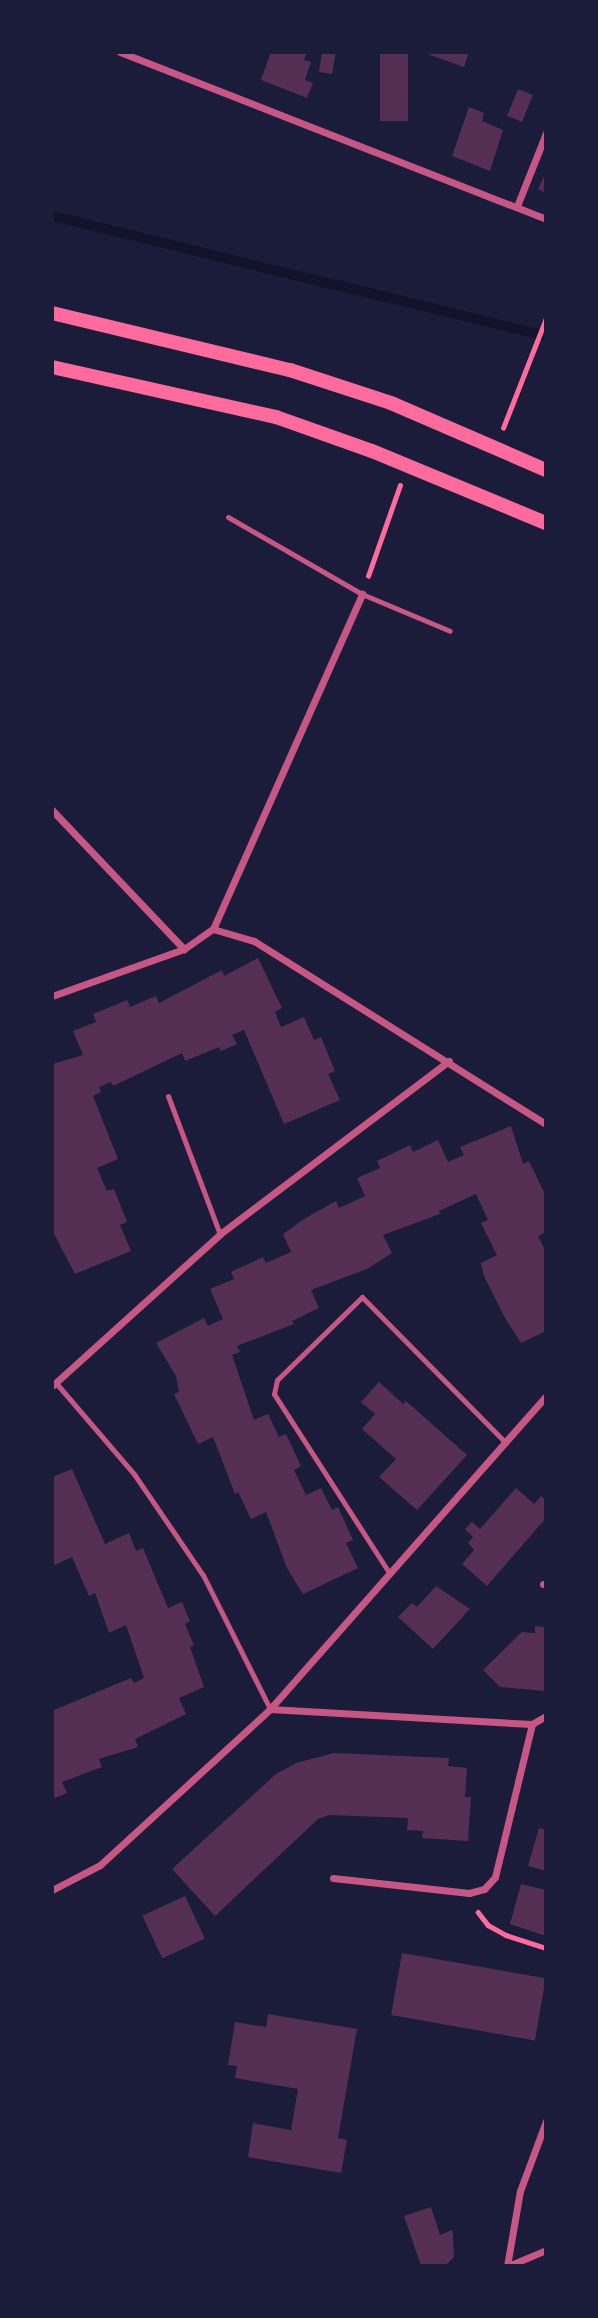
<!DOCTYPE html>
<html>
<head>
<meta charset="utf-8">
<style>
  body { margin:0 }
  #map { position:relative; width:598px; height:2318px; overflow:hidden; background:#1b1b3a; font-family:"PT Sans Narrow",sans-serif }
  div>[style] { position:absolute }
  .stream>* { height:10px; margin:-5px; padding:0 5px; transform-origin:5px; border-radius:5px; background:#12122b }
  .building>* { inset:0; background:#542f53; transform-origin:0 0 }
  .path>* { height:4.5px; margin:-2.25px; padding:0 2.25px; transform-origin:2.25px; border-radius:2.25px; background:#ff6b9d }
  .service>* { height:5px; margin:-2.5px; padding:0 2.5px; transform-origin:2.5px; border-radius:2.5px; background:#c65784 }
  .minor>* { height:7px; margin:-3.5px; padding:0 3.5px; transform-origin:3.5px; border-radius:3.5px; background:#c65784 }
  .secondary>* { height:14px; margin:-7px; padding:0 7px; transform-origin:7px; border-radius:7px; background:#ff6b9d }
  span { translate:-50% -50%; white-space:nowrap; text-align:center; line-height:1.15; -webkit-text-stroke:6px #1b1b3a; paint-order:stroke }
  .frame { position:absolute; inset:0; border:54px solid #1b1b3a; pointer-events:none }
</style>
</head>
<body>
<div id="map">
  <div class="stream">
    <div style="left:52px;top:216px;width:508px;rotate:13.65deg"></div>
  </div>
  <div class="building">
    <div style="clip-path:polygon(271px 52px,307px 52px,304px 60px,311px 62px,305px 80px,313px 83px,307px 98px,261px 80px)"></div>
    <div style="clip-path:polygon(322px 52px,336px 52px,332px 74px,319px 72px)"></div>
    <div style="left:380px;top:52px;width:28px;height:69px"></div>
    <div style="clip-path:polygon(422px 52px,469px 52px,464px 67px)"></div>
    <div style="left:518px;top:89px;width:16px;height:29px;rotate:22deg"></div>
    <div style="clip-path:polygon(469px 107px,484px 113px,482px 121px,503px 130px,490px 171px,452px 156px)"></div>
    <div style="clip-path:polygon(546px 172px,546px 193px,538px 189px)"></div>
    <div style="clip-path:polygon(258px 958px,282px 1008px,275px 1012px,281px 1027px,304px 1017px,314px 1040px,321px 1037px,335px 1071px,328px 1074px,340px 1100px,284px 1124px,244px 1030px,232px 1035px,237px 1044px,221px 1051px,219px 1047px,185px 1061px,182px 1053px,113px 1086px,111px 1082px,99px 1087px,101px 1092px,93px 1096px,118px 1159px,97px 1168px,107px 1191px,114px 1189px,127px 1222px,120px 1225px,131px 1251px,75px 1274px,52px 1230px,52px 1064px,83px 1055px,73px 1031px,96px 1022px,93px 1014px,127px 1000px,130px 1007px,156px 996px,159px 1003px,222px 970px,224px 976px)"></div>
    <div style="clip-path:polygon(511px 1126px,523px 1164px,529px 1161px,546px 1196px,546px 1232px,538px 1236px,546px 1252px,546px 1331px,521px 1343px,505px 1318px,484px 1276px,481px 1263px,497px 1255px,481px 1223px,488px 1220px,476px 1194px,439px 1211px,440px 1214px,383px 1235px,392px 1253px,367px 1269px,311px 1290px,319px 1308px,292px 1321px,294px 1324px,237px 1346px,240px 1352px,232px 1355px,254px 1420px,268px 1414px,279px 1437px,286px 1434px,301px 1466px,294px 1470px,306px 1495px,321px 1488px,332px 1510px,338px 1507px,353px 1540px,346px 1543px,358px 1568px,303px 1594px,287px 1568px,266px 1512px,251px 1519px,238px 1492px,235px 1494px,213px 1437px,198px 1444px,174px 1394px,179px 1392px,176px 1376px,156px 1343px,204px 1318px,208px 1326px,223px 1319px,210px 1289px,234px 1279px,231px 1272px,263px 1257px,266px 1263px,291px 1252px,283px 1234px,304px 1219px,336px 1201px,339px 1208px,365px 1196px,357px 1178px,380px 1168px,377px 1161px,410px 1145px,413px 1152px,438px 1140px,448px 1162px,464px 1155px,460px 1147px)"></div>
    <div style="clip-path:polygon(379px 1382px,403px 1404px,406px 1401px,467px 1455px,417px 1510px,379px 1477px,396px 1459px,362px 1429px,375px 1414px,361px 1402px)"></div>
    <div style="clip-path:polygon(72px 1469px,105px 1544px,129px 1533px,136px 1551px,143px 1548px,168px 1608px,182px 1602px,190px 1621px,185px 1624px,194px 1646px,190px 1647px,204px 1687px,179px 1698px,186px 1714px,135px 1739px,138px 1747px,99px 1759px,102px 1767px,62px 1782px,67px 1793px,52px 1799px,54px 1710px,131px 1678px,134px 1683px,144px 1678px,126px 1625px,109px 1633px,95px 1593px,89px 1596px,72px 1557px,52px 1566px,52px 1477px)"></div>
    <div style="clip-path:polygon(516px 1488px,534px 1504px,541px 1496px,546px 1500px,546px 1518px,487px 1586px,462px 1564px,474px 1550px,468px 1543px,473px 1537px,465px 1529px,472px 1522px,480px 1529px)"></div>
    <div style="clip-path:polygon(436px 1586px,470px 1609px,433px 1649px,398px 1617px,412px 1603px,417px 1607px)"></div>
    <div style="clip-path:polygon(535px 1626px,546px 1627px,546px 1691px,500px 1687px,483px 1670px,522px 1632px,535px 1633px)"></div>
    <div style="clip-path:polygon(334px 1753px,449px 1758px,448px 1766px,467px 1768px,465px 1797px,471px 1797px,468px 1841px,422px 1838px,423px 1831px,407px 1830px,408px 1818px,329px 1815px,318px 1819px,215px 1916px,172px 1869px,276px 1774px,296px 1763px)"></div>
    <div style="clip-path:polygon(539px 1828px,546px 1830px,546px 1871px,528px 1866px)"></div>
    <div style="clip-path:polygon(521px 1884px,546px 1890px,546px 1936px,510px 1924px)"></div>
    <div style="left:185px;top:1896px;width:47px;height:47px;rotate:65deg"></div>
    <div style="left:402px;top:1953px;width:146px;height:63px;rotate:10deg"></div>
    <div style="clip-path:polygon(268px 2014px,357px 2029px,338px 2138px,347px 2140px,341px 2173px,248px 2157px,253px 2123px,291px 2130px,298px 2089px,235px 2078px,237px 2066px,228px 2065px,235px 2022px,266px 2027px)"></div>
    <div style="clip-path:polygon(431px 2207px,440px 2235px,452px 2230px,453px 2235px,454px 2257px,445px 2266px,421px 2266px,404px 2216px)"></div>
  </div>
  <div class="path">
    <div style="left:503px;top:428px;width:118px;rotate:-68.6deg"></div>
    <div style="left:368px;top:576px;width:96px;rotate:-70.6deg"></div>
    <div style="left:478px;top:1912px;width:16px;rotate:52deg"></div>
    <div style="left:488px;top:1925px;width:21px;rotate:29deg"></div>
    <div style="left:506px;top:1935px;width:42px;rotate:18deg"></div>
  </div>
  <div class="service">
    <div style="left:228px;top:517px;width:155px;rotate:29.9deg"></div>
    <div style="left:362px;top:594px;width:95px;rotate:22.8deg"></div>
    <div style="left:168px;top:1096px;width:147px;rotate:69.4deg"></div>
    <div style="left:56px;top:1383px;width:120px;rotate:49.4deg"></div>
    <div style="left:134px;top:1474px;width:122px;rotate:55.7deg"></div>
    <div style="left:203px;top:1575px;width:150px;rotate:63.4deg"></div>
    <div style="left:390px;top:1574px;width:214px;rotate:-122.8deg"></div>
    <div style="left:274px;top:1394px;width:14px;rotate:-78deg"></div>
    <div style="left:277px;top:1380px;width:119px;rotate:-44.3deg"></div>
    <div style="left:362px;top:1297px;width:205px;rotate:45.4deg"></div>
  </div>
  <div class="minor">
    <div style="left:120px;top:52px;width:458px;rotate:21.4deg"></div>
    <div style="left:517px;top:206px;width:79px;rotate:-68.3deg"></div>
    <div style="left:52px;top:810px;width:192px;rotate:46.5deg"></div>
    <div style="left:213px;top:929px;width:43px;rotate:16.3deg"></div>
    <div style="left:254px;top:941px;width:345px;rotate:32.1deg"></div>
    <div style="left:52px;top:996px;width:140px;rotate:-19.6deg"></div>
    <div style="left:184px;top:949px;width:35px;rotate:-35deg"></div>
    <div style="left:213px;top:929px;width:367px;rotate:-66deg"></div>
    <div style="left:52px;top:1386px;width:227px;rotate:-42.1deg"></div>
    <div style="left:220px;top:1234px;width:287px;rotate:-37.1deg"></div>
    <div style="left:543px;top:1584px;width:3px"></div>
    <div style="left:270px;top:1709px;width:262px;rotate:3.3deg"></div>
    <div style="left:532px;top:1724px;width:16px;rotate:-30deg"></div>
    <div style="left:333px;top:1878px;width:137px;rotate:6.3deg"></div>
    <div style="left:469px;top:1893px;width:16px;rotate:-15deg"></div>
    <div style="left:484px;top:1889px;width:16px;rotate:-47deg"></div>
    <div style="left:495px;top:1877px;width:157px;rotate:-76.4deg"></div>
    <div style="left:52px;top:1890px;width:54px;rotate:-27.5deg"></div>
    <div style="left:100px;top:1865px;width:231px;rotate:-42.5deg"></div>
    <div style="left:270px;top:1709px;width:417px;rotate:-48.6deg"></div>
    <div style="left:507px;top:2266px;width:76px;rotate:-80.2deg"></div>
    <div style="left:520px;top:2191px;width:75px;rotate:-69.6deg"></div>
    <div style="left:508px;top:2266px;width:41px;rotate:-22.8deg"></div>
  </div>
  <div class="secondary">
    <div style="left:52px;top:313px;width:245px;rotate:13.5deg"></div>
    <div style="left:290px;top:370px;width:106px;rotate:18.1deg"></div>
    <div style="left:391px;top:403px;width:169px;rotate:23.4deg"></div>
    <div style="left:52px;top:367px;width:230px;rotate:12.6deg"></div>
    <div style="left:276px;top:417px;width:102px;rotate:19.5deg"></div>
    <div style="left:372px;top:451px;width:188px;rotate:22.5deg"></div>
  </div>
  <div class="frame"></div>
</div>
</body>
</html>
